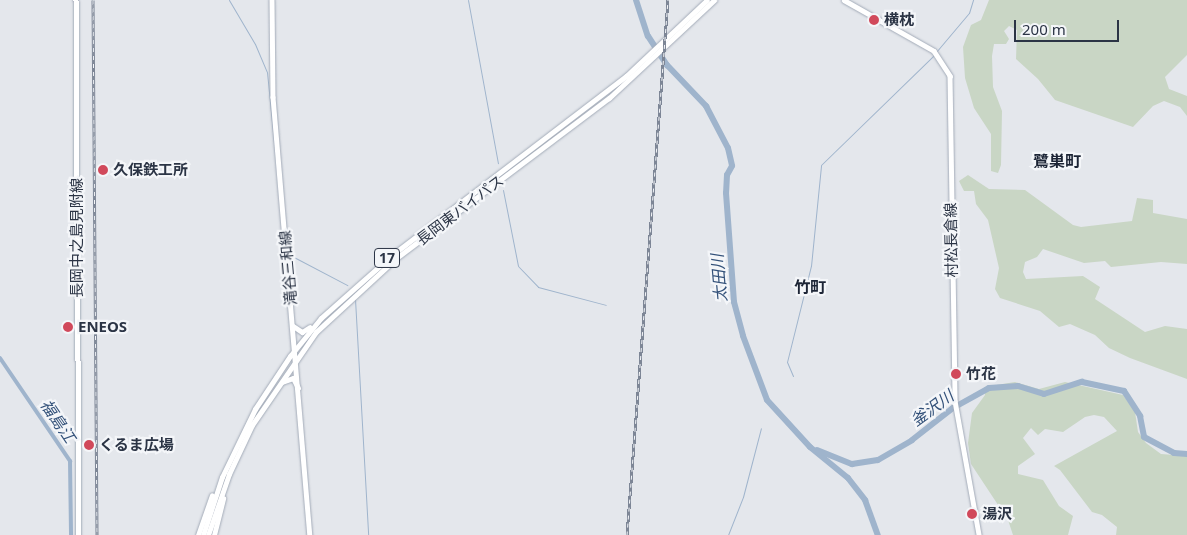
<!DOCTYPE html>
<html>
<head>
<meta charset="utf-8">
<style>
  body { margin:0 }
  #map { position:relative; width:1187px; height:535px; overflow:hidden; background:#e4e7ec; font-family:"Noto Sans","Noto Sans JP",sans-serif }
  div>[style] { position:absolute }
  .green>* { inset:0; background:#c9d6c5 }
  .stream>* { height:1px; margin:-0.5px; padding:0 0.5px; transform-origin:0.5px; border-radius:0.5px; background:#9fb4cc }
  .canal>* { height:4px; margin:-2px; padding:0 2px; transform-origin:2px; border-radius:2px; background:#9fb4cc }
  .river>* { height:6px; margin:-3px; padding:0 3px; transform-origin:3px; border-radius:3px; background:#9fb4cc }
  .roads { filter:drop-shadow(0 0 1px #a3abb8) drop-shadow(0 0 1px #a3abb8) }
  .major>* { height:4.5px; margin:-2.25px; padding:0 2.25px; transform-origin:2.25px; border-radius:2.25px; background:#fff }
  .highway>* { height:5px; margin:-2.5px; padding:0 2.5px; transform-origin:2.5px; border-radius:2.5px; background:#fff }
  .rail>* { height:3px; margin-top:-1.5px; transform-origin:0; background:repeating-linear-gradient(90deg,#f4f6f9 0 4px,#7d8696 0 8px); box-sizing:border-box; border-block:1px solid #7d8696 }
  .dots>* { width:14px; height:14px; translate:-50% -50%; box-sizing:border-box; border:2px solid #f4f6f9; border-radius:50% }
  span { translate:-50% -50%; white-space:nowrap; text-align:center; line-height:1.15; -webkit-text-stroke:4.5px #f4f6f9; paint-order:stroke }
  .shield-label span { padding:1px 4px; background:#f4f6f9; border:1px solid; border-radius:4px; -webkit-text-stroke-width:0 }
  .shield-label { font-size:14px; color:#2b3445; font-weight:700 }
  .poi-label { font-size:15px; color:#2b3445; font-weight:700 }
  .left { translate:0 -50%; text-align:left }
  .street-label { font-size:15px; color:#2b3445 }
  .neighbourhood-label { font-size:16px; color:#1d2536; font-weight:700 }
  .water-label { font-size:16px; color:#34527a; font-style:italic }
  .scale { position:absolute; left:1014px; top:20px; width:105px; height:22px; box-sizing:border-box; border:2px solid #2b3445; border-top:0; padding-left:6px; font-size:15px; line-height:18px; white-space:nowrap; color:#2b3445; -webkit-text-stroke:4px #f4f6f9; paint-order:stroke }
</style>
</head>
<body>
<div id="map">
  <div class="green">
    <div style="clip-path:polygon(989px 0,1187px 0,1187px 55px,1165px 77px,1169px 89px,1187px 96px,1187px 116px,1180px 107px,1164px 101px,1153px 106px,1133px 127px,1055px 100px,1038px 79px,1016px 59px,1017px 30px,1009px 26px,1004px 31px,1009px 39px,1006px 44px,994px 44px,992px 56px,993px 87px,1002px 111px,1001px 165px,998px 173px,991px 171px,991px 134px,974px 108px,965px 78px,963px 47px,971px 25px,981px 20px)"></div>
    <div style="clip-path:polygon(968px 175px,989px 189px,1025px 190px,1073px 225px,1081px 227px,1132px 221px,1137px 198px,1153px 200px,1153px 213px,1187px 219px,1187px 264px,1161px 262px,1111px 267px,1105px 261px,1084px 263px,1043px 249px,1037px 257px,1025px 262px,1023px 272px,1026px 279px,1083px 276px,1100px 287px,1095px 299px,1145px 332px,1165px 326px,1187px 329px,1187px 379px,1130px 358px,1109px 348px,1095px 335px,1070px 324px,1059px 327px,1040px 311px,1000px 298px,995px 289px,999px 268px,988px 220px,976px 204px,974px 191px,964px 191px,959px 181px)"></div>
    <div style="clip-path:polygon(1015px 382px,1039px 389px,1065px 382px,1123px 395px,1135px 412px,1138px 432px,1146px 443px,1161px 454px,1187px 456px,1187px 535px,1116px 535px,1117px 527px,1102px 515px,1092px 512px,1060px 470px,1054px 466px,1117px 431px,1104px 417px,1094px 415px,1085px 417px,1063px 432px,1045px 429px,1038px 435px,1031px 428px,1023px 438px,1035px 454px,1018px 466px,1018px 474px,1043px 480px,1059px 506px,1073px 516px,1068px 535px,1013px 535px,1008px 520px,971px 464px,968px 443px,972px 413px,985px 395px,984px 387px)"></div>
  </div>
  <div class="stream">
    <div style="left:229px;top:0;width:51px;rotate:59.4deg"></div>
    <div style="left:255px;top:44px;width:30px;rotate:67deg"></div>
    <div style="left:267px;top:72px;width:181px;rotate:84.3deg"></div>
    <div style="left:468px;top:0;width:166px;rotate:79.6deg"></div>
    <div style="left:936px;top:52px;width:51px;rotate:-49.8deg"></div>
    <div style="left:969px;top:13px;width:14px;rotate:-73deg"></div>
    <div style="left:503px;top:190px;width:77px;rotate:78.8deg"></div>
    <div style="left:518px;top:266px;width:29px;rotate:46deg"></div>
    <div style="left:538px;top:287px;width:70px;rotate:14.8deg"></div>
    <div style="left:288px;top:254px;width:67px;rotate:27.7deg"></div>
    <div style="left:355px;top:299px;width:236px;rotate:86.8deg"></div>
    <div style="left:793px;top:376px;width:15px;rotate:-113deg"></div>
    <div style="left:787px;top:362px;width:99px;rotate:-76deg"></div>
    <div style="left:811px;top:266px;width:101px;rotate:-84.3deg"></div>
    <div style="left:821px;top:165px;width:158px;rotate:-44.2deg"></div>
    <div style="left:728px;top:535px;width:41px;rotate:-68.5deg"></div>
    <div style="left:743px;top:497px;width:71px;rotate:-75.4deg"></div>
  </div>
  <div class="canal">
    <div style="left:0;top:358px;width:125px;rotate:55.8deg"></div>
    <div style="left:70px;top:461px;width:74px;rotate:89.2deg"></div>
  </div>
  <div class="river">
    <div style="left:636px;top:0;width:38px;rotate:72deg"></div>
    <div style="left:648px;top:36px;width:35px;rotate:57deg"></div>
    <div style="left:667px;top:65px;width:57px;rotate:46.4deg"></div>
    <div style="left:706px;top:106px;width:47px;rotate:62.4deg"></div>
    <div style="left:728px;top:148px;width:18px;rotate:77deg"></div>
    <div style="left:732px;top:166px;width:10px;rotate:119deg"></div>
    <div style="left:727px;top:175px;width:18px;rotate:93deg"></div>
    <div style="left:726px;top:193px;width:109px;rotate:85.8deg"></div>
    <div style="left:734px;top:302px;width:35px;rotate:75deg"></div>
    <div style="left:743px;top:336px;width:68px;rotate:69.4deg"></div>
    <div style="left:767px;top:400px;width:64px;rotate:47.5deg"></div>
    <div style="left:810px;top:447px;width:49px;rotate:39.2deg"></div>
    <div style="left:848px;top:478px;width:28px;rotate:52deg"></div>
    <div style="left:865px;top:500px;width:37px;rotate:70deg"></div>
    <div style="left:817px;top:450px;width:38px;rotate:22deg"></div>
    <div style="left:852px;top:464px;width:26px;rotate:-9deg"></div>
    <div style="left:878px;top:460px;width:39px;rotate:-30deg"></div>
    <div style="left:912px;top:440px;width:52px;rotate:-38deg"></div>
    <div style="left:953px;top:408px;width:41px;rotate:-29.1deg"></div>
    <div style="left:989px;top:388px;width:29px;rotate:-4deg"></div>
    <div style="left:1018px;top:386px;width:27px;rotate:17deg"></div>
    <div style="left:1044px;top:394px;width:40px;rotate:-18deg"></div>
    <div style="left:1082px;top:382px;width:43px;rotate:12.1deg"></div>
    <div style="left:1124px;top:391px;width:30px;rotate:57deg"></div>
    <div style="left:1140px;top:416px;width:21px;rotate:79deg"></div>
    <div style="left:1144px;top:437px;width:34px;rotate:28deg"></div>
    <div style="left:1174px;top:453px;width:13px;rotate:4deg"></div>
  </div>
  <div class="roads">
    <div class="major">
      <div style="left:76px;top:0;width:535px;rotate:89.68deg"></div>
      <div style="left:272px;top:0;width:97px;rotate:89.4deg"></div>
      <div style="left:273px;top:97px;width:440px;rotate:85.2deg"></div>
      <div style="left:844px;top:0;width:103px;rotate:29.5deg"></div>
      <div style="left:934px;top:51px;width:30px;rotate:57deg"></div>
      <div style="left:950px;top:76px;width:325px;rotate:89.1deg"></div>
      <div style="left:955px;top:401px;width:136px;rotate:79.8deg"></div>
    </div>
    <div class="highway">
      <div style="left:293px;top:326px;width:11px;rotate:34deg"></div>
      <div style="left:302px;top:332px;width:9px;rotate:-32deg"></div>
      <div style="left:282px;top:382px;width:12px;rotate:-20deg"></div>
      <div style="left:293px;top:378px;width:11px;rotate:63deg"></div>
      <div style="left:198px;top:535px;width:42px;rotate:-70.7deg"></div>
      <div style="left:203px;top:535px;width:61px;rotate:-71.9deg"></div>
      <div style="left:222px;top:477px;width:76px;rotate:-64.1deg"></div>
      <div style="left:255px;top:409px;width:64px;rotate:-56.6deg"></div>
      <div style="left:290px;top:356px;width:49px;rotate:-50.8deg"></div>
      <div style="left:321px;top:318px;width:95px;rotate:-41.6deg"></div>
      <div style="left:392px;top:255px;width:295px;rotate:-37.4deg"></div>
      <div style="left:626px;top:76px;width:111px;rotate:-43.2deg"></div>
      <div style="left:208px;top:535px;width:65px;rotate:-71deg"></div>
      <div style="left:229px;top:474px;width:54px;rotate:-64.9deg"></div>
      <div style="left:252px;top:425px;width:113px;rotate:-55.5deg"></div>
      <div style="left:316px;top:332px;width:108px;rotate:-42.7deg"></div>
      <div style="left:395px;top:259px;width:268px;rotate:-37deg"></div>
      <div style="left:609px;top:98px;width:144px;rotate:-43deg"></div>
      <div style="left:214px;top:535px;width:38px;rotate:-76deg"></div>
    </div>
  </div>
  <div class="rail">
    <div style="left:93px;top:0;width:535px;rotate:89.57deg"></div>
    <div style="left:627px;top:535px;width:537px;rotate:-85.62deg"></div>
  </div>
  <div class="dots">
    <div style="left:874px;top:20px;background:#d1495b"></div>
    <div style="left:103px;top:170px;background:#d1495b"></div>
    <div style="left:68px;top:327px;background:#d1495b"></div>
    <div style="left:956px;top:374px;background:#d1495b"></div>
    <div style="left:89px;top:445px;background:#d1495b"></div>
    <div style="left:972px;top:514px;background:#d1495b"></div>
  </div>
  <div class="shield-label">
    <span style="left:387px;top:258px">17</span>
  </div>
  <div class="poi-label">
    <span class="left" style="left:884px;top:20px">横枕</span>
    <span class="left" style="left:113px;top:170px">久保鉄工所</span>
    <span class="left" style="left:78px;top:327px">ENEOS</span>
    <span class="left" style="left:966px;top:374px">竹花</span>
    <span class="left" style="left:99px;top:445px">くるま広場</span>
    <span class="left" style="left:982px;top:514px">湯沢</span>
  </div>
  <div class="street-label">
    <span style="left:460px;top:210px;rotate:-37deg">長岡東バイパス</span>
    <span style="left:77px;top:238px;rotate:-90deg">長岡中之島見附線</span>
    <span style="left:951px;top:240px;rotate:-91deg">村松長倉線</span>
    <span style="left:288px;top:268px;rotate:-95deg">滝谷三和線</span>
  </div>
  <div class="neighbourhood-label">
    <span style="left:1057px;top:161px">鷺巣町</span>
    <span style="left:810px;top:287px">竹町</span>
  </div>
  <div class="water-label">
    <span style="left:719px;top:278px;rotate:-95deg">太田川</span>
    <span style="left:932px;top:408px;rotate:-36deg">釜沢川</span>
    <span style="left:58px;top:421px;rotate:56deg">福島江</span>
  </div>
  <div class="scale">200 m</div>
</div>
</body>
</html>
